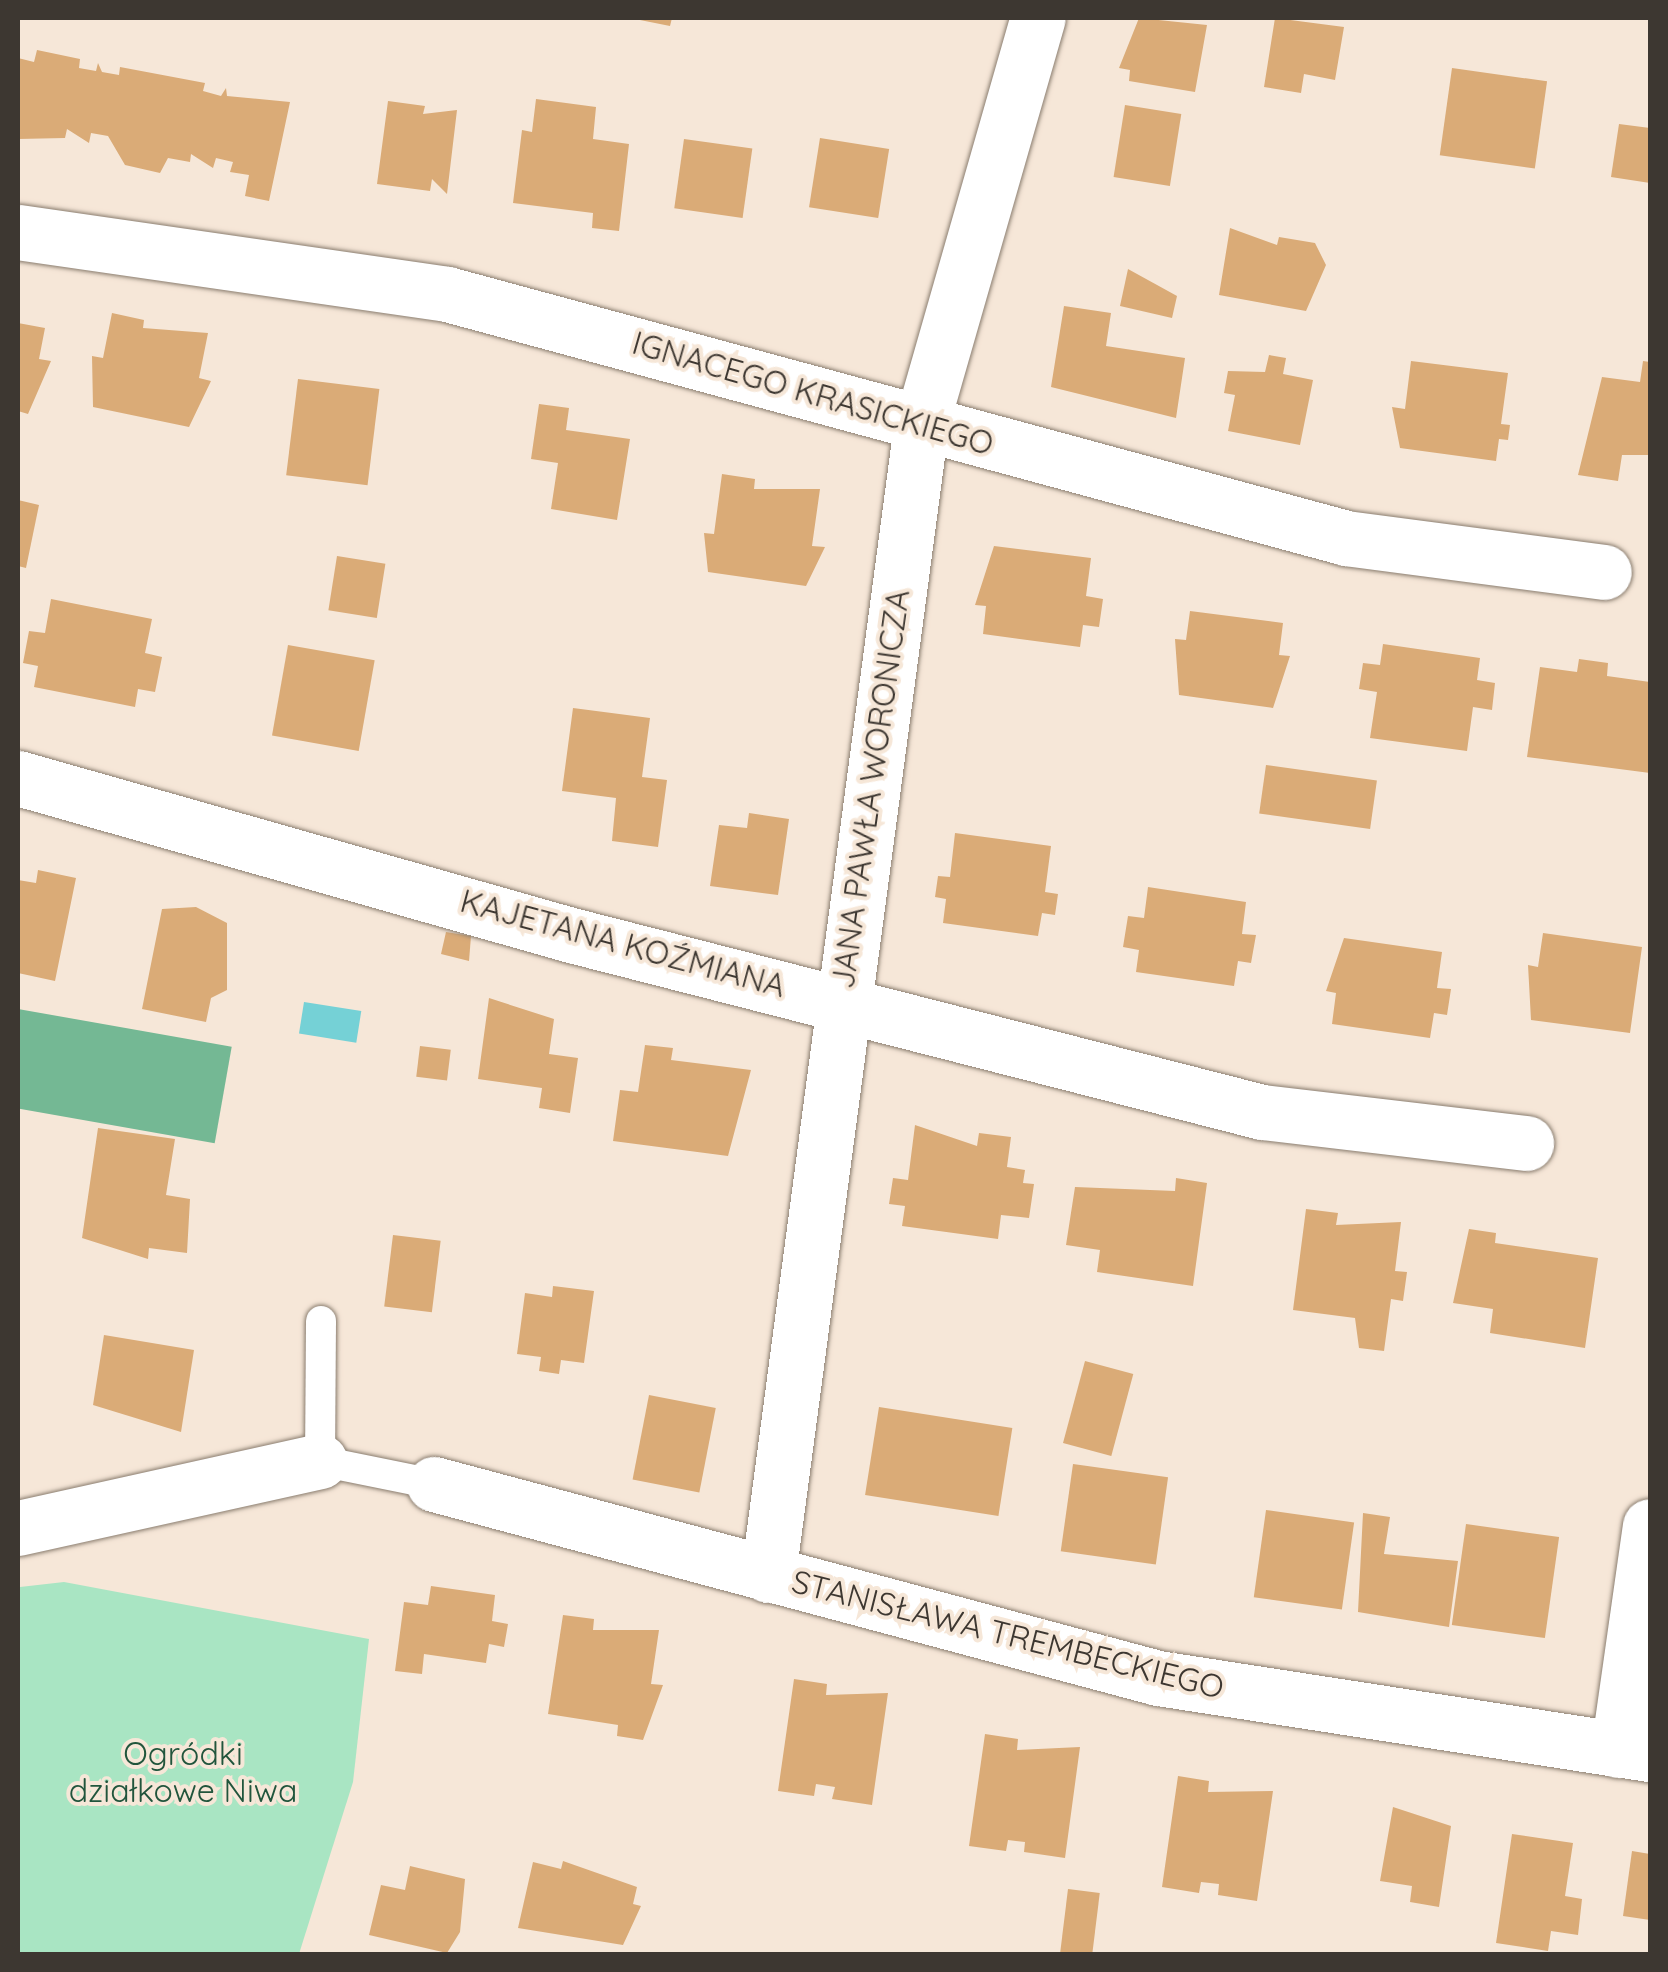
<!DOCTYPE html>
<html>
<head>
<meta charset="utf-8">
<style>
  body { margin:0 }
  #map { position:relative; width:1668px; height:1972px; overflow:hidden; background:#f6e7d8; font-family:Quicksand,sans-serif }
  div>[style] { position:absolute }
  .green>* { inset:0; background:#a9e5c3 }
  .forest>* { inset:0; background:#74b894; transform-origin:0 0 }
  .water>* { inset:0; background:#75d1d6; transform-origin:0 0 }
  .building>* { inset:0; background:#daab77; transform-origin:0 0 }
  .roads { filter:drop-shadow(0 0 2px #8a7d6f) drop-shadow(0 0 2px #8a7d6f) }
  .service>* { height:30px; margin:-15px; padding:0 15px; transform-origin:15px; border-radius:15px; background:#fff }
  .minor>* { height:55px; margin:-27.5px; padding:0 27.5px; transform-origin:27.5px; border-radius:27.5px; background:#fff }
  span { translate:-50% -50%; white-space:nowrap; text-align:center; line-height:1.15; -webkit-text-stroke:8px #f6e7d8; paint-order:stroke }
  .street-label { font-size:32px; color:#3d3731 }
  .park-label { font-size:32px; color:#21553c }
  .frame { position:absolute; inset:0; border:20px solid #3d3731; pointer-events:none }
</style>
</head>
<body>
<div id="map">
  <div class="green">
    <div style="clip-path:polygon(64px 1582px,369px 1639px,353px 1782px,299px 1954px,18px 1954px,18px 1599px,20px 1587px)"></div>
  </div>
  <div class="forest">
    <div style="left:18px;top:1009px;width:217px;height:98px;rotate:10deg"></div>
  </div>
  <div class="water">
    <div style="left:304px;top:1002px;width:58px;height:32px;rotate:9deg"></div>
  </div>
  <div class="building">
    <div style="clip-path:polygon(630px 18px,672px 18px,670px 26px)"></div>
    <div style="clip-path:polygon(1139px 18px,1207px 25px,1195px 92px,1129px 81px,1130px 70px,1119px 68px)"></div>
    <div style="clip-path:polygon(1275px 18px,1344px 27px,1335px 80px,1304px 74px,1301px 93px,1264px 87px)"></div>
    <div style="clip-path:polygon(37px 50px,80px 59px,79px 68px,96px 71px,98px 63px,102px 72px,119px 75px,120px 67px,205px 83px,203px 91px,221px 96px,226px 88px,227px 96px,290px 102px,269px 201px,245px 196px,249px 175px,230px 172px,233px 162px,216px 158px,213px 168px,191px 154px,190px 162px,168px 158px,160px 173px,125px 165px,108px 136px,91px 133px,89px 143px,67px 129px,65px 138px,18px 139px,18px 58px,34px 62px)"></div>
    <div style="left:1452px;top:68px;width:96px;height:88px;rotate:8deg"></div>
    <div style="clip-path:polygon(536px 99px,596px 107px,593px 139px,629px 144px,619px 231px,592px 228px,593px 213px,513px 203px,522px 130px,532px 132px)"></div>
    <div style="clip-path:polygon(388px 101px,425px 106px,423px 114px,457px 110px,447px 194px,432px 179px,430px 191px,377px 184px)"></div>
    <div style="left:1125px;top:105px;width:57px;height:73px;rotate:9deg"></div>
    <div style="clip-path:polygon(1619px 124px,1650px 128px,1650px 183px,1611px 177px)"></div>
    <div style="left:820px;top:138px;width:70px;height:70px;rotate:9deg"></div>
    <div style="left:684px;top:139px;width:69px;height:70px;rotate:8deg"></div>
    <div style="clip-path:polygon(1230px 228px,1277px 245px,1279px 237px,1315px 243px,1326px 265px,1306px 311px,1219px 295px)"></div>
    <div style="clip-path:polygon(1128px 269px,1177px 296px,1172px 318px,1120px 306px)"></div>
    <div style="clip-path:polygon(1064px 306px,1111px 313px,1106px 346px,1185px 358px,1176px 418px,1051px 387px)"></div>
    <div style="clip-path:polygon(112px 313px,144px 320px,143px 328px,208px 333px,199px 378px,211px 381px,189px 427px,93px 407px,92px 356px,103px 358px)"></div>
    <div style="clip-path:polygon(18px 323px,45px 328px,39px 359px,51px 361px,28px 414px,18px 411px)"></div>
    <div style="clip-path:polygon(1269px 355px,1286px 358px,1283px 374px,1313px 380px,1300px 445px,1228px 431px,1235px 395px,1224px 393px,1228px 371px,1265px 372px)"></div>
    <div style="clip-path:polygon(1411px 361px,1508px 373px,1501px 424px,1510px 425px,1508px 440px,1499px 439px,1496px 461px,1400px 448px,1392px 407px,1405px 409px)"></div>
    <div style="clip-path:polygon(1643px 361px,1650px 362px,1650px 455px,1622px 455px,1618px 481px,1578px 475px,1602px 377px,1640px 382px)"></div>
    <div style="left:298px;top:379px;width:82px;height:97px;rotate:7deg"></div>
    <div style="clip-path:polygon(539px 404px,569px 408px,566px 430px,630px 439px,617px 520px,551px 509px,558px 463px,531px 459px)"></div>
    <div style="clip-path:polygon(722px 474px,755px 479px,754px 489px,820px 489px,812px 546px,825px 547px,806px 586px,708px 572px,704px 533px,714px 534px)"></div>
    <div style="clip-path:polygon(18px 500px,39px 505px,26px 568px,18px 566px)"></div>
    <div style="clip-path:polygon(994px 546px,1091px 558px,1086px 596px,1103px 599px,1099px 627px,1083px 625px,1080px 647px,983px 634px,986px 606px,975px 605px)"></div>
    <div style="left:337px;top:556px;width:49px;height:55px;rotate:9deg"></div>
    <div style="clip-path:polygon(51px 599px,152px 619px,145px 653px,162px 657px,155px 692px,138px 689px,135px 707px,34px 687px,38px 666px,23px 663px,29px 631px,45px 633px)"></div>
    <div style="clip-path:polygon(1190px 611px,1283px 623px,1279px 655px,1290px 656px,1273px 708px,1179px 695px,1175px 639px,1186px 640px)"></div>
    <div style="clip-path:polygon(1383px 644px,1480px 658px,1477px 680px,1495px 683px,1492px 710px,1473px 707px,1467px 751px,1370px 738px,1377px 692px,1359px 689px,1363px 663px,1380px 665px)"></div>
    <div style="left:288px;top:645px;width:88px;height:92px;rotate:10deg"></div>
    <div style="clip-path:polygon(1579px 659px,1608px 663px,1607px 676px,1650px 682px,1650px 773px,1527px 757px,1540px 667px,1577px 672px)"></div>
    <div style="clip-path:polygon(573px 708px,650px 718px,642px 777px,667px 780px,658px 847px,612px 841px,616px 798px,562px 791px)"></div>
    <div style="left:1266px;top:765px;width:112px;height:49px;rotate:8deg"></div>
    <div style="clip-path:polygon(749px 813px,789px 819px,778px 895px,710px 886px,719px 825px,747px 828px)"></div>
    <div style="clip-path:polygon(955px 833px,1051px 846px,1045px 892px,1058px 894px,1055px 915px,1042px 913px,1038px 936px,943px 923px,946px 899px,935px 897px,938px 876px,950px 877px)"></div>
    <div style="clip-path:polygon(38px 870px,76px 878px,55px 981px,18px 973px,18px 880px,36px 883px)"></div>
    <div style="clip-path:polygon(1148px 887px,1246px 902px,1242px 934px,1256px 935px,1251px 963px,1238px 961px,1234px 986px,1136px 972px,1139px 950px,1123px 947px,1128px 916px,1144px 918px)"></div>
    <div style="clip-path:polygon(196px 907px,227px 923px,227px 990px,211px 998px,206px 1022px,142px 1009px,162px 909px)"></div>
    <div style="clip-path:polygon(446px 932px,471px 936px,469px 961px,441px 954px)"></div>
    <div style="clip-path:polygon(1543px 933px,1642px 947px,1630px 1033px,1531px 1020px,1528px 965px,1538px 967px)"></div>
    <div style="clip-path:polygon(1344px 938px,1442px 952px,1437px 988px,1451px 989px,1447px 1015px,1434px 1013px,1430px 1038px,1332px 1024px,1336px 993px,1326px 991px)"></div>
    <div style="clip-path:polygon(489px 998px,554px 1019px,549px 1054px,578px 1058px,570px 1113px,539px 1108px,542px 1088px,478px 1079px)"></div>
    <div style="clip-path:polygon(645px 1045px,673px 1048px,671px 1060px,751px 1070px,728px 1156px,613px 1141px,620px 1090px,638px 1092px)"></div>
    <div style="left:420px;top:1046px;width:31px;height:31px;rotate:7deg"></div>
    <div style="clip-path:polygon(915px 1125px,977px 1146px,979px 1133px,1011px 1137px,1007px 1167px,1025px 1170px,1023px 1183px,1034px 1184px,1029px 1218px,1001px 1215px,998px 1239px,902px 1226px,905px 1206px,889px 1204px,893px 1178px,908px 1180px)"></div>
    <div style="clip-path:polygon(98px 1128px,175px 1139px,166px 1195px,190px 1199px,187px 1253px,149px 1248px,148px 1259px,82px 1238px)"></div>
    <div style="clip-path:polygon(1176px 1178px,1207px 1183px,1193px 1286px,1097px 1272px,1100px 1250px,1066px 1245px,1075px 1187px,1175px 1191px)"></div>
    <div style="clip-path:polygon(1306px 1209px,1338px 1213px,1336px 1225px,1401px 1222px,1395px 1271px,1407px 1272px,1403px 1301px,1391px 1299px,1384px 1351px,1359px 1348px,1355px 1318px,1293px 1310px)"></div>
    <div style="clip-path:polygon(1469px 1229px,1496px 1233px,1495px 1243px,1598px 1258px,1585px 1348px,1490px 1333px,1493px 1309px,1453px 1303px)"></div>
    <div style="left:393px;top:1235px;width:48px;height:72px;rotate:7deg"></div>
    <div style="clip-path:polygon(553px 1286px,594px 1291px,584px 1363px,561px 1360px,559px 1374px,539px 1371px,541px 1357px,517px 1354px,525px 1293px,552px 1297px)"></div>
    <div style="clip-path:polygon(104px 1335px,194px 1350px,181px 1432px,93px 1405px)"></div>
    <div style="left:1085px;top:1361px;width:50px;height:85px;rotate:15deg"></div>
    <div style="left:649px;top:1395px;width:68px;height:86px;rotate:11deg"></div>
    <div style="left:879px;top:1407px;width:135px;height:89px;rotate:9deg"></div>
    <div style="left:1073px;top:1464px;width:96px;height:88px;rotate:8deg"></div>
    <div style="left:1266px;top:1510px;width:89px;height:88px;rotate:8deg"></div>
    <div style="clip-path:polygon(1363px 1513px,1390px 1517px,1384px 1554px,1458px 1561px,1449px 1627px,1358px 1612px)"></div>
    <div style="left:1466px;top:1524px;width:94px;height:102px;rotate:8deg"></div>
    <div style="clip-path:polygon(431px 1586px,495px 1595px,492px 1621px,508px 1624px,504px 1647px,489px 1644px,486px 1663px,424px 1654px,422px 1674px,395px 1671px,404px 1602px,428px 1605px)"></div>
    <div style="clip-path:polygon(563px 1615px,594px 1619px,593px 1630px,659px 1630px,651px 1684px,663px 1685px,643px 1740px,617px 1736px,618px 1725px,548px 1714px)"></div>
    <div style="clip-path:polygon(794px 1679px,827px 1684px,826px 1695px,888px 1693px,872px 1805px,832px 1799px,835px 1787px,816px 1784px,814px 1796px,778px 1791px)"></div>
    <div style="clip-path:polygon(985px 1734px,1018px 1739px,1017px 1750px,1080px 1747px,1065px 1858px,1024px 1852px,1025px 1842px,1008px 1840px,1006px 1851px,969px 1846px)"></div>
    <div style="clip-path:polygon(1178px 1776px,1209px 1781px,1208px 1792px,1273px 1791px,1257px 1901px,1218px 1895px,1219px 1884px,1201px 1882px,1199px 1893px,1162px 1887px)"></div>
    <div style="clip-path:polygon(1393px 1807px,1451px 1826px,1439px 1907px,1410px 1902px,1412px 1886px,1380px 1881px)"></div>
    <div style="clip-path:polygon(1512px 1834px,1573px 1843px,1565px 1896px,1582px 1899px,1578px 1935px,1551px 1931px,1548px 1951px,1496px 1943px)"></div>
    <div style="clip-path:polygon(1632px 1851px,1650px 1854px,1650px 1920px,1623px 1916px)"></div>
    <div style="clip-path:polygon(563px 1861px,637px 1887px,633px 1904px,641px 1906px,623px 1945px,518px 1928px,533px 1862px,561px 1869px)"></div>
    <div style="clip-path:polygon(410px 1866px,465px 1879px,460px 1932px,447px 1953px,369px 1935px,381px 1885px,405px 1890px)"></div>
    <div style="left:1068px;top:1889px;width:32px;height:64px;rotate:7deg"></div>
  </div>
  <div class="roads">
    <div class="service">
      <div style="left:321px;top:1321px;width:140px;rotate:90.4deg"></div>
      <div style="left:320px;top:1461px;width:116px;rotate:11.4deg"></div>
    </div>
    <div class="minor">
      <div style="left:18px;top:232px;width:433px;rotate:8.2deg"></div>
      <div style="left:447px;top:294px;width:932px;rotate:15.18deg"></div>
      <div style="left:1346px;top:538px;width:260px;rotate:7.5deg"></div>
      <div style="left:18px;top:778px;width:575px;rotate:15.85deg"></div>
      <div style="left:571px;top:935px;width:713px;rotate:14.37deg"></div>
      <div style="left:1262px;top:1112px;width:266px;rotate:6.7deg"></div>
      <div style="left:434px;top:1484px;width:750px;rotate:15deg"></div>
      <div style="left:1158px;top:1678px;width:498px;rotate:8.8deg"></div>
      <div style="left:18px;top:1528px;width:309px;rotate:-12.5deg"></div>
      <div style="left:768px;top:1575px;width:1160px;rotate:-82.42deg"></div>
      <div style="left:921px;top:425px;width:423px;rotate:-74deg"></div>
      <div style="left:1618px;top:1750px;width:226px;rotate:-81.9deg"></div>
    </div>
  </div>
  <div class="street-label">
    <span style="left:813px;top:393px;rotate:16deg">IGNACEGO KRASICKIEGO</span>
    <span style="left:870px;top:789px;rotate:-82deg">JANA PAWŁA WORONICZA</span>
    <span style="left:623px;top:943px;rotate:15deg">KAJETANA KOŹMIANA</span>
    <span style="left:1008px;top:1634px;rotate:14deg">STANISŁAWA TREMBECKIEGO</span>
  </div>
  <div class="park-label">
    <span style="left:183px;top:1772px">Ogródki<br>działkowe Niwa</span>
  </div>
  <div class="frame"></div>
</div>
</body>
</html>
